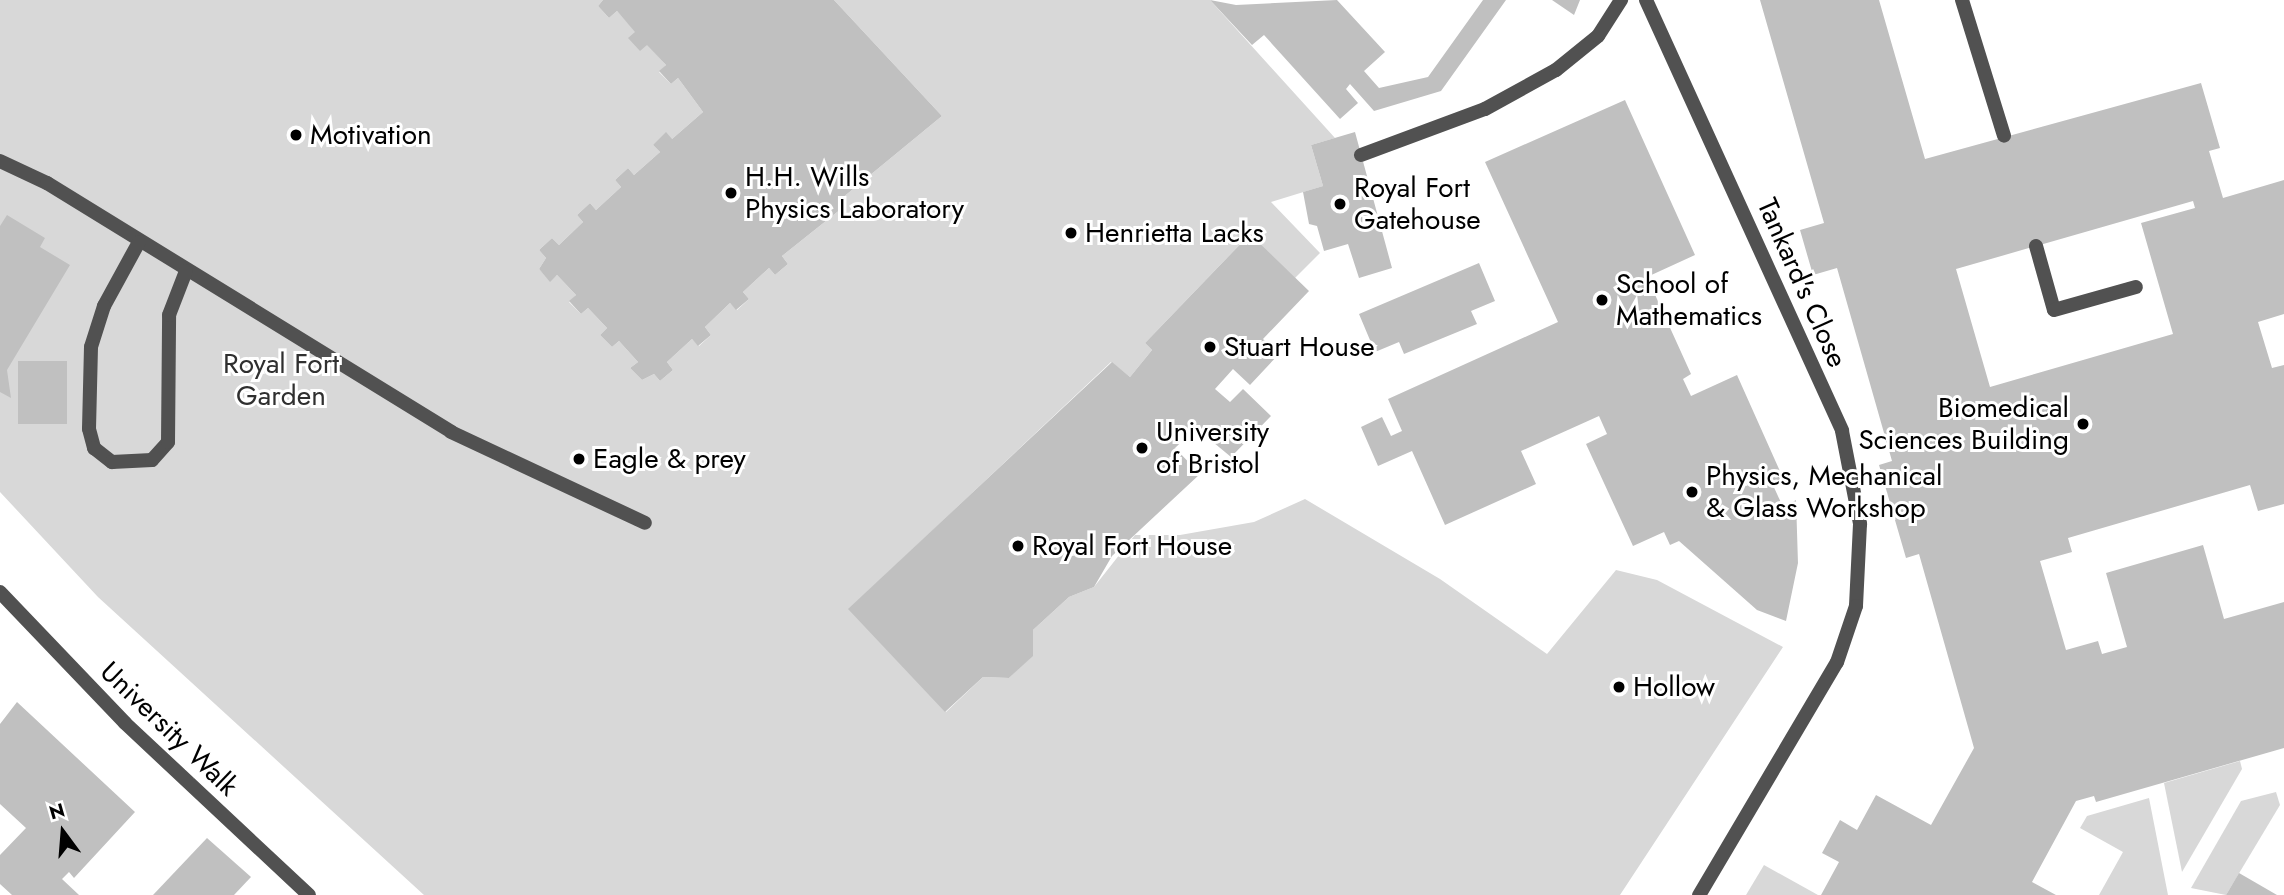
<!DOCTYPE html>
<html>
<head>
<meta charset="utf-8">
<style>
  body { margin:0 }
  #map { position:relative; width:2284px; height:895px; overflow:hidden; background:#fff; font-family:Jost,sans-serif }
  div>[style] { position:absolute }
  .green>* { inset:0; background:#d8d8d8 }
  .building>* { inset:0; background:#c0c0c0; transform-origin:0 0 }
  .lane>* { height:14px; margin:-7px; padding:0 7px; transform-origin:7px; border-radius:7px; background:#515151 }
  .street>* { height:14px; margin:-7px; padding:0 7px; transform-origin:7px; border-radius:7px; background:#515151 }
  .dots>* { width:19px; height:19px; translate:-50% -50%; box-sizing:border-box; border:4px solid #fff; border-radius:50% }
  span { translate:-50% -50%; white-space:nowrap; text-align:center; line-height:1.15; -webkit-text-stroke:6px #fff; paint-order:stroke }
  .poi-label { font-size:28px; color:#000 }
  .left { translate:0 -50%; text-align:left }
  .right { translate:-100% -50%; text-align:right }
  .street-label { font-size:28px; color:#000 }
  .park-label { font-size:28px; color:#2f2f2f }
  .north { position:absolute; left:28px; top:797px; width:70px; height:70px; -webkit-text-stroke:5px #fff; paint-order:stroke; rotate:344deg; font-size:19px; font-weight:700; line-height:28px; text-align:center; color:#000 }
  .north::after { content:''; display:block; margin:auto; width:24px; height:32px; background:#000; clip-path:polygon(50% 0,100% 100%,50% 72%,0 100%) }
</style>
</head>
<body>
<div id="map">
  <div class="green">
    <div style="clip-path:polygon(0 0,603px 0,598px 6px,609px 18px,617px 11px,666px 65px,659px 72px,671px 84px,678px 78px,703px 112px,672px 139px,653px 145px,660px 152px,634px 175px,628px 168px,615px 180px,621px 187px,596px 210px,590px 203px,577px 215px,583px 222px,559px 245px,552px 238px,539px 250px,546px 258px,539px 269px,550px 281px,557px 275px,576px 295px,569px 302px,581px 314px,588px 308px,607px 328px,600px 335px,612px 347px,619px 341px,638px 362px,630px 368px,642px 380px,654px 374px,660px 381px,673px 370px,667px 362px,692px 339px,699px 346px,711px 335px,705px 327px,730px 303px,737px 310px,749px 299px,743px 292px,769px 268px,775px 275px,788px 264px,782px 256px,846px 205px,841px 199px,942px 116px,834px 0,1210px 0,1335px 138px,1311px 145px,1323px 186px,1271px 202px,1320px 253px,1295px 278px,1249px 235px,1145px 343px,1152px 350px,1130px 377px,1111px 362px,849px 609px,946px 712px,983px 677px,1009px 678px,1032px 656px,1033px 630px,1069px 597px,1094px 587px,1135px 535px,1180px 535px,1254px 522px,1305px 499px,1440px 579px,1547px 654px,1616px 570px,1657px 580px,1783px 647px,1620px 895px,424px 895px,98px 597px,0 492px)"></div>
    <div style="clip-path:polygon(2240px 761px,2242px 769px,2182px 872px,2164px 783px)"></div>
    <div style="clip-path:polygon(2276px 792px,2280px 805px,2226px 895px,2191px 888px,2241px 801px)"></div>
    <div style="clip-path:polygon(2149px 798px,2168px 895px,2099px 895px,2123px 852px,2080px 828px,2087px 816px)"></div>
    <div style="clip-path:polygon(1764px 865px,1818px 895px,1746px 895px)"></div>
  </div>
  <div class="building">
    <div style="clip-path:polygon(603px 0,834px 0,942px 116px,841px 199px,846px 205px,782px 256px,788px 264px,775px 275px,769px 268px,743px 292px,749px 299px,736px 310px,730px 303px,705px 327px,711px 335px,698px 346px,692px 339px,667px 362px,673px 370px,660px 381px,654px 374px,642px 380px,630px 368px,638px 362px,619px 341px,612px 347px,600px 335px,607px 328px,588px 308px,581px 314px,569px 301px,576px 295px,557px 275px,550px 282px,539px 269px,546px 258px,539px 250px,552px 238px,559px 245px,583px 222px,577px 215px,590px 203px,596px 210px,621px 187px,615px 180px,628px 168px,634px 175px,660px 152px,653px 145px,666px 132px,672px 139px,703px 112px,678px 78px,671px 84px,659px 71px,666px 65px,647px 45px,640px 51px,628px 38px,635px 32px,617px 11px,609px 18px,598px 6px)"></div>
    <div style="clip-path:polygon(1210px 0,1236px 5px,1337px 0,1385px 52px,1364px 71px,1379px 88px,1428px 77px,1483px 0,1506px 0,1441px 91px,1374px 111px,1350px 84px,1346px 89px,1358px 103px,1340px 119px,1264px 35px,1252px 45px)"></div>
    <div style="clip-path:polygon(1552px 0,1580px 0,1574px 15px)"></div>
    <div style="clip-path:polygon(evenodd,1760px 0,1879px 0,1925px 159px,2201px 83px,2220px 148px,2209px 151px,2223px 198px,2284px 180px,2284px 314px,2258px 322px,2272px 368px,2284px 365px,2284px 504px,2258px 511px,2250px 485px,2068px 538px,2072px 552px,2040px 561px,2066px 650px,2098px 641px,2102px 654px,2127px 647px,2106px 573px,2203px 545px,2224px 619px,2284px 602px,2284px 748px,2096px 802px,2094px 796px,2076px 801px,2032px 882px,2056px 895px,1821px 895px,1839px 862px,1822px 853px,1840px 820px,1857px 830px,1876px 795px,1931px 825px,1974px 748px,1919px 554px,1906px 558px,1879px 465px,1892px 461px,1837px 268px,1813px 275px,1800px 230px,1824px 223px,1760px 0,2193px 201px,2195px 208px,2141px 223px,2173px 334px,1990px 387px,1956px 269px,2193px 201px)"></div>
    <div style="clip-path:polygon(1625px 100px,1695px 255px,1647px 277px,1691px 374px,1683px 379px,1691px 396px,1737px 375px,1783px 478px,1772px 483px,1783px 507px,1796px 500px,1798px 563px,1786px 621px,1757px 610px,1679px 541px,1670px 545px,1664px 532px,1633px 546px,1586px 444px,1607px 434px,1599px 416px,1521px 451px,1536px 484px,1445px 525px,1412px 451px,1378px 466px,1361px 427px,1382px 417px,1391px 436px,1402px 431px,1388px 399px,1558px 322px,1485px 162px)"></div>
    <div style="clip-path:polygon(1355px 132px,1392px 268px,1359px 278px,1348px 244px,1324px 251px,1317px 226px,1309px 224px,1303px 192px,1323px 186px,1311px 145px)"></div>
    <div style="clip-path:polygon(7px 215px,45px 238px,40px 247px,70px 265px,7px 370px,11px 398px,0 392px,0 226px)"></div>
    <div style="clip-path:polygon(1250px 234px,1309px 291px,1263px 339px,1279px 354px,1250px 385px,1233px 369px,1215px 389px,1230px 402px,1243px 389px,1271px 416px,1231px 457px,1196px 428px,1175px 448px,1200px 474px,1112px 556px,1094px 587px,1069px 597px,1033px 630px,1033px 656px,1009px 678px,983px 677px,945px 712px,848px 609px,1112px 362px,1130px 377px,1152px 350px,1145px 343px)"></div>
    <div style="clip-path:polygon(1479px 263px,1495px 301px,1471px 311px,1477px 324px,1404px 354px,1399px 342px,1375px 352px,1359px 314px)"></div>
    <div style="left:18px;top:361px;width:49px;height:63px"></div>
    <div style="clip-path:polygon(17px 702px,135px 812px,74px 878px,69px 872px,62px 879px,79px 895px,12px 895px,0 884px,0 855px,26px 828px,0 804px,0 724px)"></div>
    <div style="clip-path:polygon(207px 838px,251px 877px,234px 895px,153px 895px)"></div>
    <div style="clip-path:polygon(2239px 873px,2277px 895px,2226px 895px)"></div>
  </div>
  <div class="lane">
    <div style="left:1962px;top:0;width:142px;rotate:72.8deg"></div>
    <div style="left:0;top:161px;width:52px;rotate:25.1deg"></div>
    <div style="left:47px;top:183px;width:475px;rotate:31.6deg"></div>
    <div style="left:451px;top:432px;width:214px;rotate:25.1deg"></div>
    <div style="left:139px;top:242px;width:73px;rotate:118.7deg"></div>
    <div style="left:104px;top:306px;width:43px;rotate:107.6deg"></div>
    <div style="left:91px;top:347px;width:82px;rotate:91.4deg"></div>
    <div style="left:89px;top:429px;width:20px;rotate:75deg"></div>
    <div style="left:94px;top:448px;width:23px;rotate:38deg"></div>
    <div style="left:112px;top:462px;width:40px;rotate:-2.9deg"></div>
    <div style="left:152px;top:460px;width:24px;rotate:-48deg"></div>
    <div style="left:168px;top:442px;width:127px;rotate:-89.5deg"></div>
    <div style="left:169px;top:315px;width:47px;rotate:-68.9deg"></div>
    <div style="left:2036px;top:246px;width:66px;rotate:74.3deg"></div>
    <div style="left:2054px;top:310px;width:85px;rotate:-15.7deg"></div>
  </div>
  <div class="street">
    <div style="left:1646px;top:0;width:473px;rotate:65.5deg"></div>
    <div style="left:1842px;top:431px;width:95px;rotate:79deg"></div>
    <div style="left:1860px;top:524px;width:82px;rotate:92.8deg"></div>
    <div style="left:1856px;top:606px;width:59px;rotate:108.7deg"></div>
    <div style="left:1837px;top:662px;width:271px;rotate:120.6deg"></div>
    <div style="left:1361px;top:155px;width:132px;rotate:-20.4deg"></div>
    <div style="left:1485px;top:109px;width:81px;rotate:-28.8deg"></div>
    <div style="left:1556px;top:70px;width:54px;rotate:-39deg"></div>
    <div style="left:1598px;top:36px;width:43px;rotate:-57.4deg"></div>
    <div style="left:0;top:592px;width:181px;rotate:46.3deg"></div>
    <div style="left:125px;top:723px;width:252px;rotate:43.1deg"></div>
  </div>
  <div class="dots">
    <div style="left:296px;top:135px;background:#000"></div>
    <div style="left:731px;top:193px;background:#000"></div>
    <div style="left:1340px;top:204px;background:#000"></div>
    <div style="left:1071px;top:233px;background:#000"></div>
    <div style="left:1602px;top:300px;background:#000"></div>
    <div style="left:1210px;top:347px;background:#000"></div>
    <div style="left:2083px;top:424px;background:#000"></div>
    <div style="left:1142px;top:448px;background:#000"></div>
    <div style="left:579px;top:459px;background:#000"></div>
    <div style="left:1692px;top:492px;background:#000"></div>
    <div style="left:1018px;top:546px;background:#000"></div>
    <div style="left:1619px;top:687px;background:#000"></div>
  </div>
  <div class="poi-label">
    <span class="left" style="left:310px;top:135px">Motivation</span>
    <span class="left" style="left:745px;top:193px">H.H. Wills<br>Physics Laboratory</span>
    <span class="left" style="left:1354px;top:204px">Royal Fort<br>Gatehouse</span>
    <span class="left" style="left:1085px;top:233px">Henrietta Lacks</span>
    <span class="left" style="left:1616px;top:300px">School of<br>Mathematics</span>
    <span class="left" style="left:1224px;top:347px">Stuart House</span>
    <span class="right" style="left:2069px;top:424px">Biomedical<br>Sciences Building</span>
    <span class="left" style="left:1156px;top:448px">University<br>of Bristol</span>
    <span class="left" style="left:593px;top:459px">Eagle &amp; prey</span>
    <span class="left" style="left:1706px;top:492px">Physics, Mechanical<br>&amp; Glass Workshop</span>
    <span class="left" style="left:1032px;top:546px">Royal Fort House</span>
    <span class="left" style="left:1633px;top:687px">Hollow</span>
  </div>
  <div class="street-label">
    <span style="left:1802px;top:283px;rotate:66deg">Tankard's Close</span>
    <span style="left:169px;top:729px;rotate:44deg">University Walk</span>
  </div>
  <div class="park-label">
    <span style="left:281px;top:380px">Royal Fort<br>Garden</span>
  </div>
  <div class="north">N</div>
</div>
</body>
</html>
